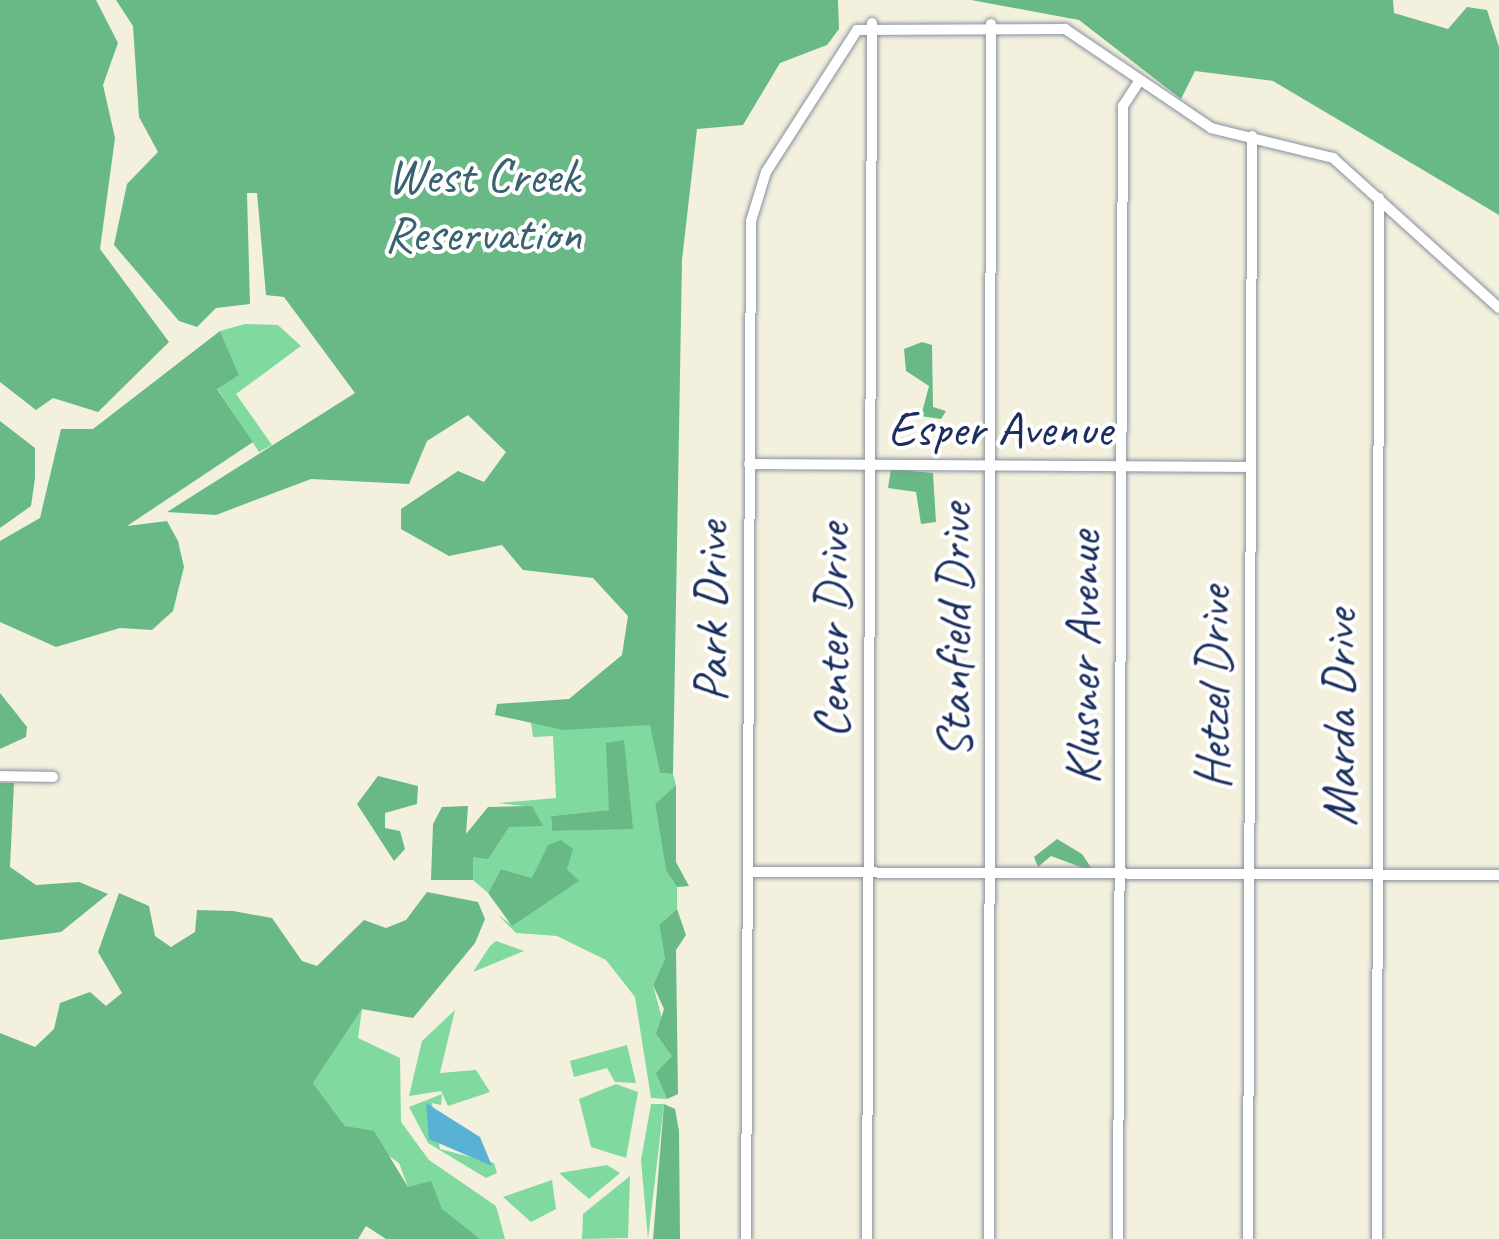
<!DOCTYPE html>
<html>
<head>
<meta charset="utf-8">
<style>
  body { margin:0 }
  #map { position:relative; width:1499px; height:1239px; overflow:hidden; background:#f3f0de; font-family:Caveat,sans-serif }
  div>[style] { position:absolute }
  .green>* { inset:0; background:#80d99e }
  .forest>* { inset:0; background:#68b985 }
  .water>* { inset:0; background:#59b1d6 }
  .roads { filter:drop-shadow(0 0 2px #87909e) drop-shadow(0 0 2px #87909e) }
  .minor>* { height:10px; margin:-5px; padding:0 5px; transform-origin:5px; border-radius:5px; background:#fff }
  span { translate:-50% -50%; white-space:nowrap; text-align:center; line-height:1.15; -webkit-text-stroke:8px #fff; paint-order:stroke }
  .park-label { font-size:50px; color:#396271 }
  .street-label { font-size:50px; color:#1b2f5e }
</style>
</head>
<body>
<div id="map">
  <div class="green">
    <div style="clip-path:polygon(245px 324px,278px 325px,301px 346px,236px 394px,272px 445px,259px 452px,217px 388px,239px 375px,220px 331px)"></div>
    <div style="clip-path:polygon(evenodd,531px 722px,651px 725px,660px 773px,673px 774px,676px 785px,655px 804px,666px 871px,677px 887px,677px 909px,659px 925px,665px 959px,653px 985px,672px 1056px,657px 1073px,667px 1099px,651px 1098px,635px 997px,606px 960px,557px 936px,516px 933px,498px 915px,512px 925px,578px 881px,567px 869px,532px 878px,501px 869px,488px 893px,473px 880px,473px 857px,532px 807px,498px 803px,556px 798px,553px 736px,533px 737px,531px 722px,610px 810px,633px 828px,552px 831px,551px 816px,610px 810px)"></div>
    <div style="clip-path:polygon(496px 941px,524px 951px,473px 972px,490px 946px)"></div>
    <div style="clip-path:polygon(362px 1009px,358px 1038px,400px 1058px,401px 1122px,429px 1160px,496px 1206px,505px 1239px,480px 1239px,408px 1187px,399px 1163px,345px 1126px,313px 1083px)"></div>
    <div style="clip-path:polygon(455px 1010px,440px 1073px,476px 1070px,490px 1092px,448px 1106px,441px 1091px,409px 1096px,422px 1041px)"></div>
    <div style="clip-path:polygon(627px 1045px,636px 1083px,615px 1082px,607px 1068px,574px 1077px,570px 1061px)"></div>
    <div style="clip-path:polygon(616px 1084px,638px 1092px,626px 1158px,591px 1147px,579px 1099px)"></div>
    <div style="clip-path:polygon(442px 1094px,441px 1105px,432px 1103px,440px 1149px,494px 1163px,497px 1173px,486px 1178px,428px 1143px,409px 1107px)"></div>
    <div style="clip-path:polygon(651px 1104px,664px 1104px,648px 1239px,641px 1160px)"></div>
    <div style="clip-path:polygon(607px 1165px,620px 1173px,589px 1199px,559px 1173px)"></div>
    <div style="clip-path:polygon(630px 1176px,628px 1238px,582px 1239px,583px 1214px)"></div>
    <div style="clip-path:polygon(552px 1180px,556px 1209px,531px 1222px,503px 1197px)"></div>
  </div>
  <div class="forest">
    <div style="clip-path:polygon(0 0,96px 0,118px 43px,103px 85px,115px 138px,100px 249px,169px 342px,98px 412px,53px 398px,36px 410px,0 382px)"></div>
    <div style="clip-path:polygon(116px 0,838px 0,839px 29px,827px 45px,780px 63px,743px 125px,697px 129px,682px 260px,673px 774px,660px 773px,650px 725px,564px 730px,495px 715px,497px 704px,569px 699px,622px 655px,628px 616px,593px 578px,523px 570px,502px 545px,449px 556px,401px 529px,401px 509px,458px 471px,484px 482px,506px 452px,468px 415px,427px 441px,409px 484px,311px 479px,216px 515px,167px 512px,355px 393px,284px 297px,266px 295px,257px 193px,247px 193px,250px 304px,216px 308px,197px 327px,179px 321px,114px 245px,127px 184px,158px 152px,139px 117px,133px 26px)"></div>
    <div style="clip-path:polygon(971px 0,1393px 0,1394px 13px,1448px 29px,1467px 7px,1487px 10px,1499px 47px,1499px 215px,1273px 81px,1195px 71px,1181px 99px,1079px 20px)"></div>
    <div style="clip-path:polygon(220px 331px,239px 375px,217px 389px,253px 442px,127px 526px,167px 521px,178px 541px,184px 567px,173px 611px,152px 630px,120px 628px,56px 647px,0 622px,0 541px,40px 518px,61px 429px,93px 429px)"></div>
    <div style="clip-path:polygon(922px 342px,932px 345px,933px 407px,946px 411px,941px 419px,921px 416px,929px 386px,906px 371px,904px 349px)"></div>
    <div style="clip-path:polygon(0 421px,35px 448px,35px 478px,31px 506px,0 528px)"></div>
    <div style="clip-path:polygon(891px 469px,933px 473px,936px 522px,921px 524px,916px 492px,888px 488px)"></div>
    <div style="clip-path:polygon(0 693px,27px 727px,26px 737px,0 749px)"></div>
    <div style="clip-path:polygon(624px 740px,633px 829px,552px 831px,551px 816px,609px 810px,606px 743px)"></div>
    <div style="clip-path:polygon(378px 776px,418px 786px,417px 804px,385px 813px,385px 828px,400px 831px,405px 849px,394px 861px,357px 804px)"></div>
    <div style="clip-path:polygon(0 783px,14px 783px,10px 867px,36px 885px,79px 882px,108px 894px,61px 932px,0 940px)"></div>
    <div style="clip-path:polygon(676px 785px,676px 862px,689px 886px,677px 887px,666px 871px,655px 804px)"></div>
    <div style="clip-path:polygon(468px 806px,466px 834px,488px 807px,532px 806px,543px 826px,509px 827px,488px 859px,473px 857px,473px 880px,431px 880px,433px 824px,442px 807px)"></div>
    <div style="clip-path:polygon(1057px 839px,1082px 854px,1094px 872px,1051px 856px,1038px 867px,1034px 857px)"></div>
    <div style="clip-path:polygon(561px 840px,573px 849px,567px 869px,579px 881px,512px 926px,488px 893px,501px 869px,532px 878px,548px 845px)"></div>
    <div style="clip-path:polygon(427px 892px,478px 902px,485px 919px,475px 943px,413px 1018px,362px 1009px,313px 1083px,345px 1126px,374px 1131px,408px 1187px,431px 1181px,442px 1209px,480px 1239px,386px 1239px,366px 1226px,358px 1239px,0 1239px,0 1033px,35px 1047px,54px 1029px,60px 1003px,90px 992px,106px 1006px,122px 993px,98px 952px,119px 893px,149px 906px,155px 936px,171px 947px,195px 932px,197px 910px,233px 911px,272px 918px,302px 961px,317px 966px,364px 920px,386px 928px,406px 920px)"></div>
    <div style="clip-path:polygon(677px 909px,686px 935px,676px 950px,678px 1094px,667px 1099px,656px 1073px,672px 1056px,656px 1034px,664px 1009px,653px 985px,665px 959px,659px 925px)"></div>
    <div style="clip-path:polygon(664px 1104px,675px 1109px,679px 1131px,680px 1239px,653px 1239px)"></div>
  </div>
  <div class="water">
    <div style="clip-path:polygon(426px 1103px,480px 1137px,492px 1166px,429px 1139px)"></div>
  </div>
  <div class="roads">
    <div class="minor">
      <div style="left:749px;top:464px;width:502px;rotate:0.34deg"></div>
      <div style="left:0;top:776px;width:53px;rotate:1.1deg"></div>
      <div style="left:749px;top:872px;width:750px;rotate:0.23deg"></div>
      <div style="left:746px;top:1239px;width:1018px;rotate:-89.72deg"></div>
      <div style="left:751px;top:221px;width:51px;rotate:-73deg"></div>
      <div style="left:766px;top:172px;width:169px;rotate:-57.3deg"></div>
      <div style="left:857px;top:30px;width:208px;rotate:-0.3deg"></div>
      <div style="left:1065px;top:29px;width:176px;rotate:34.1deg"></div>
      <div style="left:1211px;top:128px;width:126px;rotate:13.8deg"></div>
      <div style="left:1333px;top:158px;width:224px;rotate:42.1deg"></div>
      <div style="left:867px;top:1239px;width:1216px;rotate:-89.76deg"></div>
      <div style="left:989px;top:1239px;width:1215px;rotate:-89.91deg"></div>
      <div style="left:1118px;top:1239px;width:1133px;rotate:-89.75deg"></div>
      <div style="left:1123px;top:106px;width:27px;rotate:-57deg"></div>
      <div style="left:1248px;top:1239px;width:1103px;rotate:-89.79deg"></div>
      <div style="left:1377px;top:1239px;width:1041px;rotate:-89.89deg"></div>
    </div>
  </div>
  <div class="park-label">
    <span style="left:483px;top:204px">West Creek<br>Reservation</span>
  </div>
  <div class="street-label">
    <span style="left:1000px;top:429px">Esper Avenue</span>
    <span style="left:711px;top:612px;rotate:-90deg">Park Drive</span>
    <span style="left:832px;top:631px;rotate:-90deg">Center Drive</span>
    <span style="left:954px;top:631px;rotate:-90deg">Stanfield Drive</span>
    <span style="left:1083px;top:658px;rotate:-90deg">Klusner Avenue</span>
    <span style="left:1213px;top:688px;rotate:-90deg">Hetzel Drive</span>
    <span style="left:1339px;top:718px;rotate:-90deg">Marda Drive</span>
  </div>
</div>
</body>
</html>
